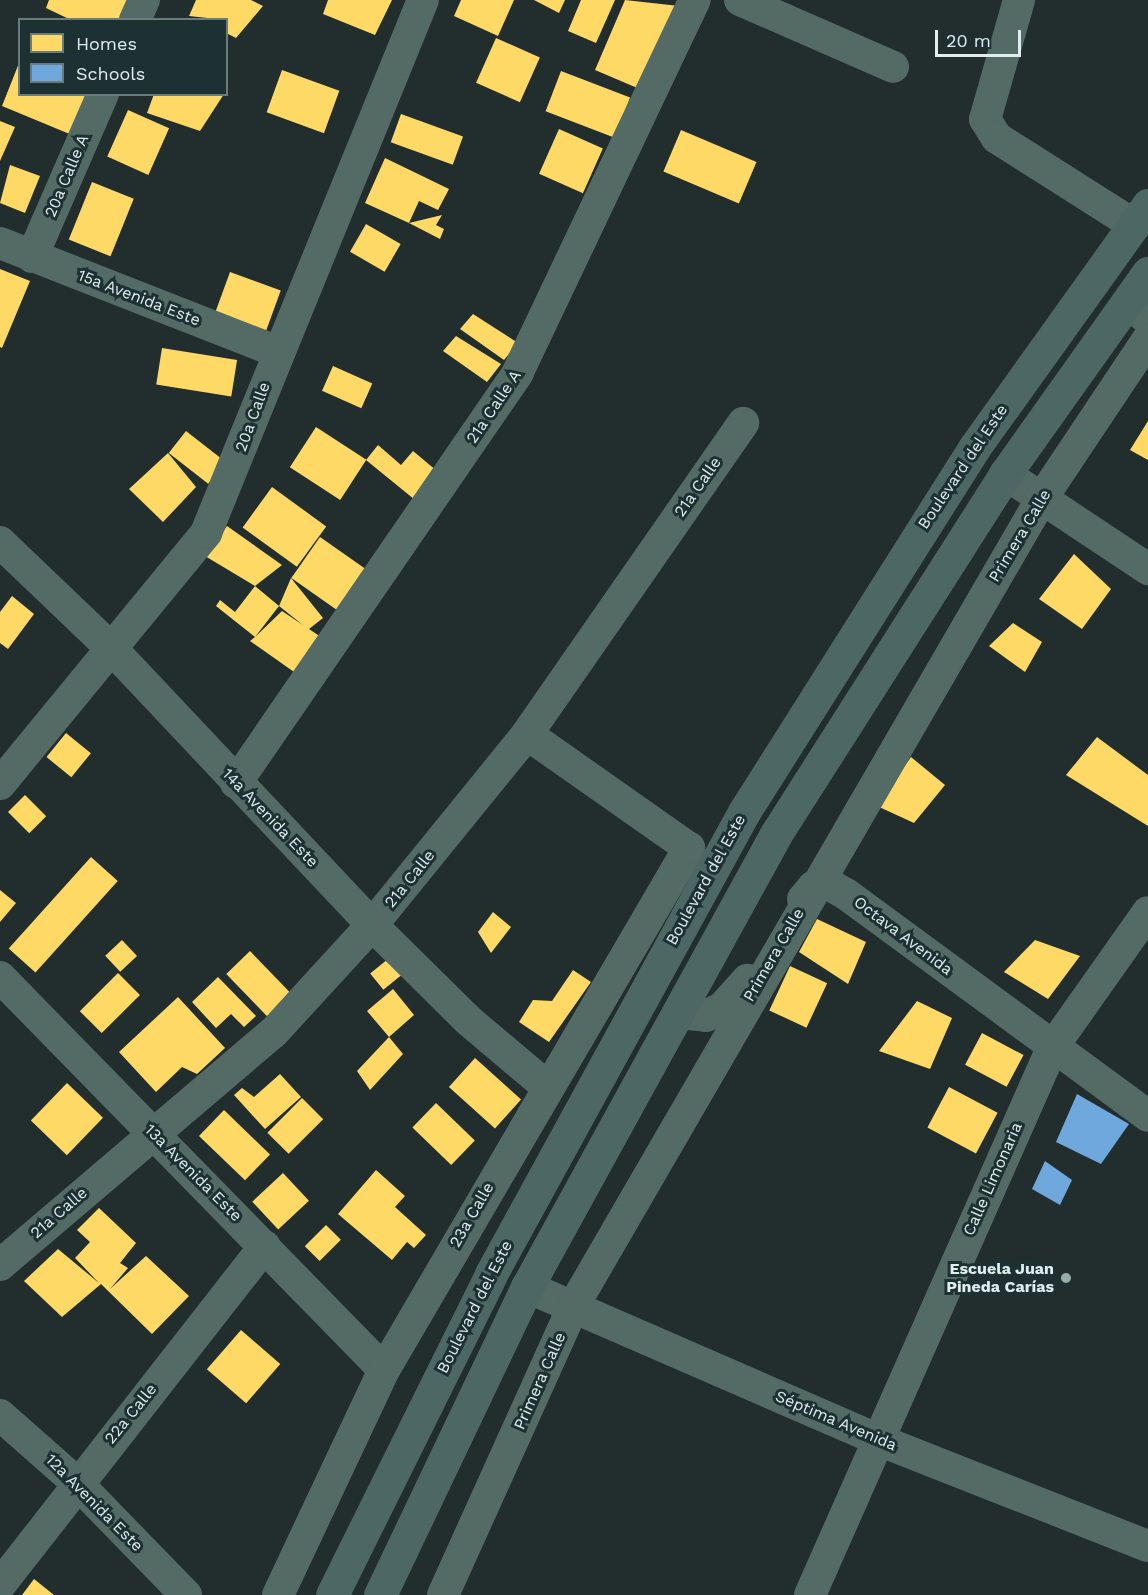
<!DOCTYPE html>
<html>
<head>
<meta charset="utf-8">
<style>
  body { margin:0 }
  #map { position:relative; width:1148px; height:1595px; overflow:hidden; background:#222d2e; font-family:"Work Sans",sans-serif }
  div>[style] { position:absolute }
  .homes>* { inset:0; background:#ffd966; transform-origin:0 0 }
  .schools>* { inset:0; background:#6fa8dc }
  .minor>* { height:32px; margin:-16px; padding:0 16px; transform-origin:16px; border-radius:16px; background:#536a65 }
  .major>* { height:33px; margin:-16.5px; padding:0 16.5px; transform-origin:16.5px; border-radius:16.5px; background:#4d6864 }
  .dots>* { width:16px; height:16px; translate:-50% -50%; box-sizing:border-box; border:3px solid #1d3133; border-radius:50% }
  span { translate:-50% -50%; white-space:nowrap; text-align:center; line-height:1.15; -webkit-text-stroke:6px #1d3133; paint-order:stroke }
  .street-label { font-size:16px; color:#e0eced }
  .poi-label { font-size:16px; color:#e0eced; font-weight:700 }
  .right { translate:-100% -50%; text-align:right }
  .legend { position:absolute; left:18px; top:18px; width:210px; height:78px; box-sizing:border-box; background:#1d3133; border:2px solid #6b7c7d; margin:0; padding:8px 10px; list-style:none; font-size:18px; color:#e0eced }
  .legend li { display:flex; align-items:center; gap:12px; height:30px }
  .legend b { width:30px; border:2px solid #6b7c7d }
  .scale { position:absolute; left:935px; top:30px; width:86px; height:27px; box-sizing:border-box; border:3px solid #e0eced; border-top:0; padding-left:8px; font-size:18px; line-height:21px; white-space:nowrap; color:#e0eced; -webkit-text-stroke:4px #1d3133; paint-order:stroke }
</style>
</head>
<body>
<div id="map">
  <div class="homes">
    <div style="clip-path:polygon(49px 0,130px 0,121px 20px,71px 20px,46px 8px)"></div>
    <div style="clip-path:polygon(196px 0,251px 0,263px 6px,236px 38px,226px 33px,226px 20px,189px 16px)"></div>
    <div style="clip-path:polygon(328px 0,392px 0,375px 35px,323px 14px)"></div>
    <div style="clip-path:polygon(461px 0,514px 0,498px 36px,454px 16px)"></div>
    <div style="clip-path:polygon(534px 0,565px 0,559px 13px)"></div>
    <div style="clip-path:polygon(581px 0,615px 0,596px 43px,568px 31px)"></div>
    <div style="clip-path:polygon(625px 0,679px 6px,642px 90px,595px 70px)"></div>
    <div style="left:496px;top:38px;width:48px;height:49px;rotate:24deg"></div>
    <div style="clip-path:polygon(19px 63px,20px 94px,89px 94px,72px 135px,2px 106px)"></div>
    <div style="left:282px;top:70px;width:61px;height:45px;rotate:20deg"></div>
    <div style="left:561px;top:71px;width:74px;height:43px;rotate:21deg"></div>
    <div style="clip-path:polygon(154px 94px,224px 94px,200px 131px,147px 113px)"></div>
    <div style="left:128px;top:110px;width:45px;height:51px;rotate:24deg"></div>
    <div style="left:401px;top:114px;width:66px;height:30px;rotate:20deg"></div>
    <div style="clip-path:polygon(0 121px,15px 127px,0 161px)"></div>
    <div style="left:559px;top:129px;width:48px;height:49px;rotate:24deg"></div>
    <div style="left:681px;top:130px;width:82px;height:45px;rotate:23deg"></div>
    <div style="clip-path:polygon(385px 158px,449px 189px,438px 210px,419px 201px,409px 223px,365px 203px)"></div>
    <div style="clip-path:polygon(10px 165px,40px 176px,25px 213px,0 203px)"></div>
    <div style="left:92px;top:182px;width:45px;height:62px;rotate:22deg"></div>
    <div style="clip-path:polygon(442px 215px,436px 225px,444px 229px,440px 239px,409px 223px)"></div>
    <div style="left:366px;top:224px;width:40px;height:32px;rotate:30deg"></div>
    <div style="clip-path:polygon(0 269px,30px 281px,2px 348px,0 347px)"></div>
    <div style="left:230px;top:272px;width:54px;height:45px;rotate:20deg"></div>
    <div style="clip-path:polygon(473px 314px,518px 343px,504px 360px,460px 329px)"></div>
    <div style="clip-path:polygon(456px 336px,501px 364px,487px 382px,443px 351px)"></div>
    <div style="left:162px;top:348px;width:76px;height:37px;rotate:9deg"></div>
    <div style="left:333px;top:366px;width:43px;height:27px;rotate:24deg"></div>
    <div style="clip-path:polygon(1148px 421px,1148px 460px,1130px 450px)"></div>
    <div style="left:316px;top:427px;width:60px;height:48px;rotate:33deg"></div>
    <div style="left:186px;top:431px;width:50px;height:28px;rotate:38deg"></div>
    <div style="clip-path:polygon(378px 445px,401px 465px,413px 451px,443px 476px,420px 504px,366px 460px)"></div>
    <div style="clip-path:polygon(168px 453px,196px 487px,163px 522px,129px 489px)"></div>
    <div style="left:272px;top:487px;width:67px;height:50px;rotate:36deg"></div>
    <div style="clip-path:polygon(227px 526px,282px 565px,255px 586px,205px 556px)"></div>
    <div style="left:320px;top:537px;width:67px;height:50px;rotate:35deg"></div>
    <div style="clip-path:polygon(1074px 554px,1111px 589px,1082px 629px,1039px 599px)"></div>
    <div style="clip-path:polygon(evenodd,291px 578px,323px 618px,309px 629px,327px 641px,304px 679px,250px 641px,255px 637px,216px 606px,220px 600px,235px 612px,255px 586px,279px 606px,291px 578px,279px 606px,303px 625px,282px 611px,255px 637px,279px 606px)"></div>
    <div style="clip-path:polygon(12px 596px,34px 614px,8px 649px,0 643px,0 612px)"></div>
    <div style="clip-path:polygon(1013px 623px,1042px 642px,1025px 672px,989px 646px)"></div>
    <div style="left:66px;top:733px;width:32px;height:31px;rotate:39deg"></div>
    <div style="clip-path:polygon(1097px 737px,1148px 775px,1148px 826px,1066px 775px)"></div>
    <div style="clip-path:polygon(911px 757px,945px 785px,914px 823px,877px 806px)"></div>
    <div style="left:25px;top:795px;width:30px;height:24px;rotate:45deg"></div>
    <div style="left:91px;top:857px;width:36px;height:123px;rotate:42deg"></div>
    <div style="clip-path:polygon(0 890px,16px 903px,0 922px)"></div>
    <div style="clip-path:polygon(493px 912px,511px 927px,491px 953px,478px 932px)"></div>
    <div style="clip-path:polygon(817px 919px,866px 942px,848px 984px,799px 952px)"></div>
    <div style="left:122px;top:940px;width:22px;height:23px;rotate:47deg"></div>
    <div style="clip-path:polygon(1035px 940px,1080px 956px,1048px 999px,1004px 972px)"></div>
    <div style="left:250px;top:951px;width:66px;height:33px;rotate:46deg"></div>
    <div style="left:388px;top:959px;width:21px;height:23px;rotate:51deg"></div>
    <div style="left:790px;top:966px;width:41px;height:49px;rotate:25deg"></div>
    <div style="clip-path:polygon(573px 970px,591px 982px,549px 1042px,519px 1022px,533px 1000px,552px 1001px)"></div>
    <div style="left:118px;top:973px;width:31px;height:54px;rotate:45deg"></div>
    <div style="clip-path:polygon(218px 977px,256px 1016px,244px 1027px,231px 1014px,216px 1028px,192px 1002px)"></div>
    <div style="clip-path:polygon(393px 989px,414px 1015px,389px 1037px,403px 1054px,370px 1090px,357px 1071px,389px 1037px,367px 1011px)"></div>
    <div style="clip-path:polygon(178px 997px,225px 1048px,197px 1074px,182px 1067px,156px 1092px,119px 1052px)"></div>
    <div style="clip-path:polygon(917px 1001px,952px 1018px,930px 1069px,879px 1051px)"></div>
    <div style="left:982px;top:1033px;width:47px;height:36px;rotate:28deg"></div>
    <div style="left:475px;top:1058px;width:62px;height:39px;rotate:42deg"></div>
    <div style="clip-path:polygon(280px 1074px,301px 1097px,265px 1129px,234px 1095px,242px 1088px,254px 1097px)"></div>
    <div style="left:67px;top:1083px;width:50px;height:52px;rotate:44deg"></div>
    <div style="left:949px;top:1087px;width:55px;height:46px;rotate:28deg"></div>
    <div style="left:302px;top:1098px;width:30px;height:49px;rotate:45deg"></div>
    <div style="left:436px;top:1103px;width:54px;height:34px;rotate:44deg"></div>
    <div style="left:224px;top:1110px;width:64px;height:36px;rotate:44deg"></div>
    <div style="clip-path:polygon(376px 1170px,405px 1196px,395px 1207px,426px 1235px,414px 1248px,407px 1242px,392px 1260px,338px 1214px)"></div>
    <div style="left:283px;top:1173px;width:38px;height:42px;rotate:47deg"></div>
    <div style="clip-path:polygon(99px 1208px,136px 1243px,120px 1263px,128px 1268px,110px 1289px,146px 1256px,189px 1296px,152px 1334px,101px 1284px,62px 1317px,24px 1281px,58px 1249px,99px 1283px,75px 1258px,90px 1242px,77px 1230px)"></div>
    <div style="left:326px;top:1225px;width:21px;height:30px;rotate:45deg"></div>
    <div style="left:241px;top:1330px;width:52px;height:52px;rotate:41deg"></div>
    <div style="clip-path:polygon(34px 1579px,54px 1595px,22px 1595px)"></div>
  </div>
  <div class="schools">
    <div style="clip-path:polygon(1077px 1094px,1129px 1124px,1101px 1164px,1056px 1142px)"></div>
    <div style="clip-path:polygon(1045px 1161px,1072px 1180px,1060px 1205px,1032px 1189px)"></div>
  </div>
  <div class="minor">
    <div style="left:740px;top:0;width:167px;rotate:23.6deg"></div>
    <div style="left:1019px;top:0;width:124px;rotate:105.9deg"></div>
    <div style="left:985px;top:119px;width:22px;rotate:58deg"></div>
    <div style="left:997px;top:138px;width:162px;rotate:32.4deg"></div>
    <div style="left:135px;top:20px;width:22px;rotate:-66deg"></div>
    <div style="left:0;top:243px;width:299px;rotate:21.4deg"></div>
    <div style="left:32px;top:257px;width:178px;rotate:-66.5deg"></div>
    <div style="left:1127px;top:303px;width:26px;rotate:37deg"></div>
    <div style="left:1005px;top:474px;width:172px;rotate:33.6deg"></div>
    <div style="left:0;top:542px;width:155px;rotate:43.7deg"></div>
    <div style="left:112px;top:649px;width:379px;rotate:46.7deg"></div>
    <div style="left:372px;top:925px;width:135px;rotate:44.7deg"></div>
    <div style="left:468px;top:1020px;width:102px;rotate:40.2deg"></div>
    <div style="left:236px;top:783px;width:498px;rotate:-55.5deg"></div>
    <div style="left:518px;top:372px;width:412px;rotate:-64.6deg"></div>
    <div style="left:0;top:784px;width:325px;rotate:-50.6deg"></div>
    <div style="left:206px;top:533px;width:575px;rotate:-67.85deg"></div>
    <div style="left:803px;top:899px;width:16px;rotate:-50deg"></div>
    <div style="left:813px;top:887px;width:15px;rotate:-11deg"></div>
    <div style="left:828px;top:884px;width:21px;rotate:29deg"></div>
    <div style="left:846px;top:894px;width:375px;rotate:36.3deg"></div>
    <div style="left:0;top:977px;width:549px;rotate:45.66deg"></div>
    <div style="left:679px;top:1013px;width:27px;rotate:6deg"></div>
    <div style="left:706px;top:1016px;width:18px;rotate:-27deg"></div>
    <div style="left:722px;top:1008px;width:38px;rotate:-48deg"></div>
    <div style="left:0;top:1265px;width:358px;rotate:-40.4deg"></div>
    <div style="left:273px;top:1033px;width:147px;rotate:-47.5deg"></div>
    <div style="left:372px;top:925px;width:246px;rotate:-50.9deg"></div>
    <div style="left:527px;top:734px;width:379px;rotate:-55.2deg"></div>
    <div style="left:527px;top:1287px;width:381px;rotate:23.5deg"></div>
    <div style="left:876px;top:1439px;width:292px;rotate:21.5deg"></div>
    <div style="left:0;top:1415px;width:101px;rotate:41.4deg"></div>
    <div style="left:76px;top:1482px;width:158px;rotate:45.8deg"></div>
    <div style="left:0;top:1585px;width:430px;rotate:-52deg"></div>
    <div style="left:278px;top:1595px;width:249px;rotate:-64.8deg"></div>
    <div style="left:384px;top:1370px;width:605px;rotate:-59.7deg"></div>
    <div style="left:689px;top:848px;width:198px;rotate:-144.9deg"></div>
    <div style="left:443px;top:1595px;width:318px;rotate:-65.7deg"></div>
    <div style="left:574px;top:1305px;width:933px;rotate:-59.89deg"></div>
    <div style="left:1042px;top:498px;width:191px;rotate:-56.3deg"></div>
    <div style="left:810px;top:1595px;width:598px;rotate:-66.13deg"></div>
    <div style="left:1052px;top:1048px;width:166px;rotate:-54.8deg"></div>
  </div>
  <div class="major">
    <div style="left:332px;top:1595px;width:358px;rotate:-63.6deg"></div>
    <div style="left:491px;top:1274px;width:527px;rotate:-61.29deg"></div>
    <div style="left:744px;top:812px;width:431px;rotate:-57.7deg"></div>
    <div style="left:974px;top:448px;width:299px;rotate:-54.4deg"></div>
    <div style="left:380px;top:1595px;width:341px;rotate:-64.5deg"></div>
    <div style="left:527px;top:1287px;width:517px;rotate:-61.2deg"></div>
    <div style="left:776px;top:834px;width:427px;rotate:-57.5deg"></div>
    <div style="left:1005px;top:474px;width:247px;rotate:-54.6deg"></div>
  </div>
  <div class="dots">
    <div style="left:1066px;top:1278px;background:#9ea9aa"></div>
  </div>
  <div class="street-label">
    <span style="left:67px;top:176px;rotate:-67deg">20a Calle A</span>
    <span style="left:139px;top:298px;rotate:21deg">15a Avenida Este</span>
    <span style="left:494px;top:407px;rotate:-56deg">21a Calle A</span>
    <span style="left:253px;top:417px;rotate:-70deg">20a Calle</span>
    <span style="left:963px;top:467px;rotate:-56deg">Boulevard del Este</span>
    <span style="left:698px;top:487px;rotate:-55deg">21a Calle</span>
    <span style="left:1020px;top:536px;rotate:-59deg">Primera Calle</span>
    <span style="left:270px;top:818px;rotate:46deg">14a Avenida Este</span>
    <span style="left:410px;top:879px;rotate:-51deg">21a Calle</span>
    <span style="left:706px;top:880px;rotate:-61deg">Boulevard del Este</span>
    <span style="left:903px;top:936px;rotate:37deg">Octava Avenida</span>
    <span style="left:774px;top:955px;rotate:-60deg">Primera Calle</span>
    <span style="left:193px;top:1173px;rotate:45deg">13a Avenida Este</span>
    <span style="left:993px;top:1179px;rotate:-66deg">Calle Limonaria</span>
    <span style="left:59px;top:1213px;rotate:-41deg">21a Calle</span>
    <span style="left:472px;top:1215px;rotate:-60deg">23a Calle</span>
    <span style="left:475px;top:1307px;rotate:-63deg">Boulevard del Este</span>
    <span style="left:540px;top:1381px;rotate:-66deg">Primera Calle</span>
    <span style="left:131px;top:1414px;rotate:-51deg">22a Calle</span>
    <span style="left:836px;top:1421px;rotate:23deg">Séptima Avenida</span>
    <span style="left:94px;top:1503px;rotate:45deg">12a Avenida Este</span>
  </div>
  <div class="poi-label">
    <span class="right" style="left:1054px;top:1278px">Escuela Juan<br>Pineda Carías</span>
  </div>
  <ul class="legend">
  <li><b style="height:16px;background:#ffd966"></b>Homes</li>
  <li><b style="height:16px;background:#6fa8dc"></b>Schools</li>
  </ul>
  <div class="scale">20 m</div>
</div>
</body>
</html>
